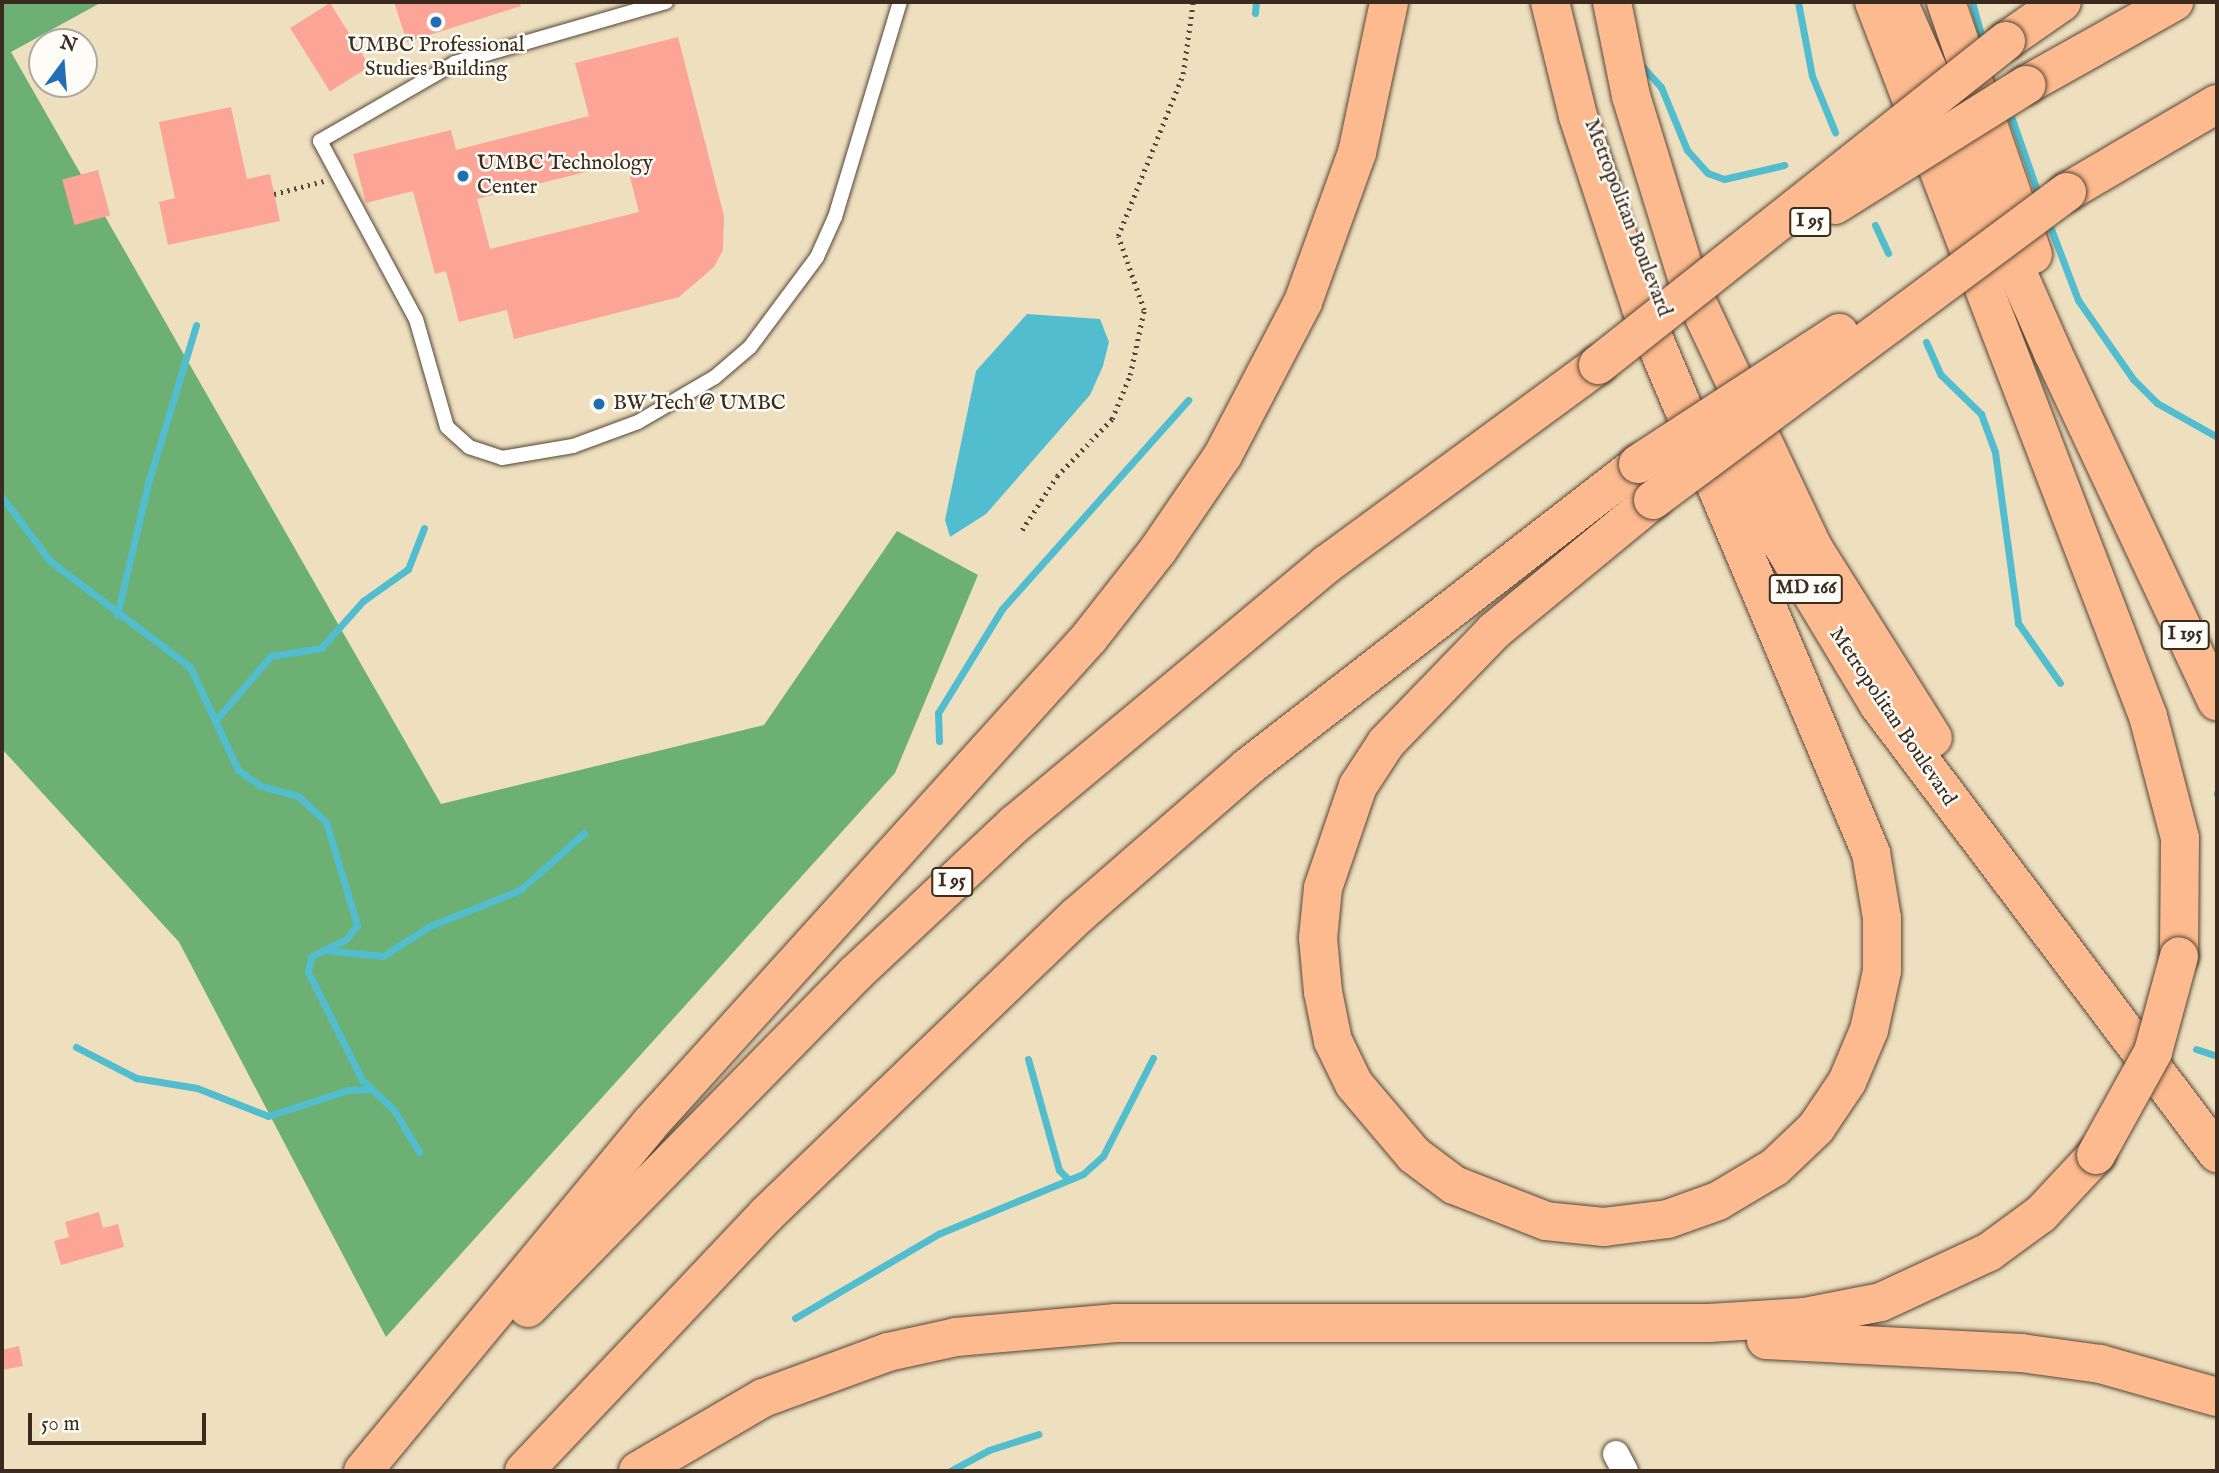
<!DOCTYPE html>
<html>
<head>
<meta charset="utf-8">
<style>
  body { margin:0 }
  #map { position:relative; width:2219px; height:1473px; overflow:hidden; background:#eee0bf; font-family:"IM FELL English",serif }
  div>[style] { position:absolute }
  .forest>* { inset:0; background:#6cb074 }
  .water>* { inset:0; background:#52bdce }
  .stream>* { height:7px; margin:-3.5px; padding:0 3.5px; transform-origin:3.5px; border-radius:3.5px; background:#52bdce }
  .building>* { inset:0; background:#fca495; transform-origin:0 0 }
  .path>* { height:4.5px; margin-top:-2.25px; transform-origin:0; background:repeating-linear-gradient(90deg,#564536 0 2px,transparent 0 7px) }
  .roads { filter:drop-shadow(0 0 2px #564536) drop-shadow(0 0 2px #564536) }
  .lane>* { height:14px; margin:-7px; padding:0 7px; transform-origin:7px; border-radius:7px; background:#fff }
  .street>* { height:26px; margin:-13px; padding:0 13px; transform-origin:13px; border-radius:13px; background:#fff }
  .highway>* { height:38px; margin:-19px; padding:0 19px; transform-origin:19px; border-radius:19px; background:#fcba8e }
  .bridges { filter:drop-shadow(0 0 2px #564536) drop-shadow(0 0 2px #564536) }
  .highway-bridge>* { height:38px; margin:-19px; padding:0 19px; transform-origin:19px; border-radius:19px; background:#fcba8e }
  .dots>* { width:19px; height:19px; translate:-50% -50%; box-sizing:border-box; border:4px solid #fdfcf7; border-radius:50% }
  span { translate:-50% -50%; white-space:nowrap; text-align:center; line-height:1.15; -webkit-text-stroke:5px #fdfcf7; paint-order:stroke }
  .shield-label span { padding:2px 5px; background:#fdfcf7; border:2px solid; border-radius:5px; -webkit-text-stroke-width:0 }
  .shield-label { font-size:19px; color:#3b2a1e; font-weight:700 }
  .poi-label { font-size:21px; color:#3b2a1e }
  .left { translate:0 -50%; text-align:left }
  .street-label { font-size:21px; color:#3b2a1e }
  .frame { position:absolute; inset:0; border:4px solid #3b2a1e; pointer-events:none }
  .north { position:absolute; left:28px; top:28px; width:70px; height:70px; box-sizing:border-box; background:#fdfcf7; border:2px solid #afa8a0; border-radius:50%; rotate:16deg; font-size:19px; font-weight:700; line-height:28px; text-align:center; color:#3b2a1e }
  .north::after { content:''; display:block; margin:auto; width:24px; height:32px; background:#1f6fb2; clip-path:polygon(50% 0,100% 100%,50% 72%,0 100%) }
  .scale { position:absolute; left:28px; top:1413px; width:178px; height:32px; box-sizing:border-box; border:4px solid #3b2a1e; border-top:0; padding-left:9px; font-size:21px; line-height:24px; white-space:nowrap; color:#3b2a1e; -webkit-text-stroke:5px #fdfcf7; paint-order:stroke }
</style>
</head>
<body>
<div id="map">
  <div class="forest">
    <div style="clip-path:polygon(2px 2px,102px 2px,11px 52px,441px 804px,764px 725px,897px 531px,978px 575px,895px 773px,386px 1337px,179px 942px,2px 749px)"></div>
  </div>
  <div class="water">
    <div style="clip-path:polygon(1027px 314px,1100px 319px,1109px 342px,1103px 366px,1090px 395px,986px 514px,950px 537px,945px 520px,976px 371px)"></div>
  </div>
  <div class="stream">
    <div style="left:1798px;top:2px;width:75px;rotate:79.3deg"></div>
    <div style="left:1812px;top:76px;width:61px;rotate:67.7deg"></div>
    <div style="left:1972px;top:2px;width:45px;rotate:74.4deg"></div>
    <div style="left:1255px;top:13px;width:11px;rotate:-85deg"></div>
    <div style="left:1642px;top:66px;width:28px;rotate:48deg"></div>
    <div style="left:1661px;top:87px;width:68px;rotate:67.6deg"></div>
    <div style="left:1687px;top:150px;width:31px;rotate:48deg"></div>
    <div style="left:1708px;top:173px;width:17px;rotate:21deg"></div>
    <div style="left:1724px;top:179px;width:62px;rotate:-13.1deg"></div>
    <div style="left:2008px;top:108px;width:96px;rotate:70.6deg"></div>
    <div style="left:2048px;top:221px;width:85px;rotate:69.2deg"></div>
    <div style="left:2078px;top:300px;width:96px;rotate:55.2deg"></div>
    <div style="left:2133px;top:379px;width:34px;rotate:45deg"></div>
    <div style="left:2157px;top:403px;width:69px;rotate:29.5deg"></div>
    <div style="left:1875px;top:225px;width:31px;rotate:65deg"></div>
    <div style="left:1926px;top:342px;width:36px;rotate:66deg"></div>
    <div style="left:1941px;top:375px;width:56px;rotate:44.3deg"></div>
    <div style="left:1981px;top:414px;width:40px;rotate:69.8deg"></div>
    <div style="left:1995px;top:452px;width:173px;rotate:82.3deg"></div>
    <div style="left:2018px;top:623px;width:73px;rotate:55deg"></div>
    <div style="left:2px;top:497px;width:80px;rotate:53.1deg"></div>
    <div style="left:50px;top:561px;width:176px;rotate:37.1deg"></div>
    <div style="left:190px;top:667px;width:114px;rotate:65deg"></div>
    <div style="left:238px;top:770px;width:28px;rotate:35deg"></div>
    <div style="left:261px;top:786px;width:38px;rotate:15deg"></div>
    <div style="left:298px;top:796px;width:38px;rotate:43deg"></div>
    <div style="left:326px;top:822px;width:108px;rotate:73.2deg"></div>
    <div style="left:357px;top:925px;width:18px;rotate:128deg"></div>
    <div style="left:346px;top:939px;width:39px;rotate:153deg"></div>
    <div style="left:311px;top:957px;width:15px;rotate:101deg"></div>
    <div style="left:308px;top:972px;width:121px;rotate:63.4deg"></div>
    <div style="left:362px;top:1080px;width:44px;rotate:43.2deg"></div>
    <div style="left:394px;top:1110px;width:49px;rotate:59.2deg"></div>
    <div style="left:117px;top:615px;width:139px;rotate:-76.7deg"></div>
    <div style="left:149px;top:480px;width:162px;rotate:-73.1deg"></div>
    <div style="left:215px;top:721px;width:86px;rotate:-49.3deg"></div>
    <div style="left:271px;top:656px;width:51px;rotate:-9.1deg"></div>
    <div style="left:321px;top:648px;width:63px;rotate:-48.2deg"></div>
    <div style="left:363px;top:601px;width:55px;rotate:-35.4deg"></div>
    <div style="left:408px;top:569px;width:44px;rotate:-68.7deg"></div>
    <div style="left:939px;top:741px;width:28px;rotate:-92deg"></div>
    <div style="left:938px;top:713px;width:122px;rotate:-58.4deg"></div>
    <div style="left:1002px;top:609px;width:280px;rotate:-48.3deg"></div>
    <div style="left:2217px;top:793px;width:1px;rotate:90deg"></div>
    <div style="left:323px;top:950px;width:60px;rotate:5.7deg"></div>
    <div style="left:383px;top:956px;width:56px;rotate:-32.6deg"></div>
    <div style="left:430px;top:926px;width:97px;rotate:-21.8deg"></div>
    <div style="left:520px;top:890px;width:86px;rotate:-41.7deg"></div>
    <div style="left:76px;top:1047px;width:68px;rotate:27.3deg"></div>
    <div style="left:136px;top:1078px;width:62px;rotate:9.3deg"></div>
    <div style="left:197px;top:1088px;width:76px;rotate:21.5deg"></div>
    <div style="left:268px;top:1116px;width:84px;rotate:-18deg"></div>
    <div style="left:348px;top:1090px;width:23px;rotate:-2deg"></div>
    <div style="left:2196px;top:1049px;width:22px;rotate:18deg"></div>
    <div style="left:1028px;top:1059px;width:115px;rotate:74.4deg"></div>
    <div style="left:1059px;top:1170px;width:13px;rotate:45deg"></div>
    <div style="left:795px;top:1318px;width:166px;rotate:-30.4deg"></div>
    <div style="left:938px;top:1234px;width:157px;rotate:-22.5deg"></div>
    <div style="left:1083px;top:1174px;width:27px;rotate:-42deg"></div>
    <div style="left:1103px;top:1156px;width:110px;rotate:-63deg"></div>
    <div style="left:950px;top:1471px;width:44px;rotate:-28.3deg"></div>
    <div style="left:989px;top:1450px;width:52px;rotate:-17.7deg"></div>
  </div>
  <div class="building">
    <div style="clip-path:polygon(394px 2px,520px 2px,521px 6px,407px 42px)"></div>
    <div style="left:330px;top:3px;width:75px;height:47px;rotate:58deg"></div>
    <div style="clip-path:polygon(evenodd,678px 37px,724px 216px,723px 250px,714px 267px,679px 297px,514px 339px,507px 310px,459px 322px,446px 271px,435px 274px,413px 191px,366px 203px,353px 154px,451px 130px,456px 150px,589px 116px,575px 63px,678px 37px,626px 162px,639px 212px,490px 249px,477px 199px,626px 162px)"></div>
    <div style="clip-path:polygon(231px 107px,247px 179px,270px 174px,280px 221px,168px 245px,159px 202px,175px 198px,159px 122px)"></div>
    <div style="left:98px;top:170px;width:47px;height:37px;rotate:75deg"></div>
    <div style="clip-path:polygon(99px 1212px,103px 1228px,118px 1224px,124px 1247px,61px 1265px,54px 1241px,69px 1237px,65px 1222px)"></div>
    <div style="clip-path:polygon(19px 1346px,23px 1366px,2px 1370px,2px 1350px)"></div>
  </div>
  <div class="path">
    <div style="left:274px;top:194px;width:52px;rotate:-14.6deg"></div>
    <div style="left:1022px;top:530px;width:64px;rotate:-57.1deg"></div>
    <div style="left:1057px;top:476px;width:79px;rotate:-46deg"></div>
    <div style="left:1112px;top:419px;width:48px;rotate:-67.8deg"></div>
    <div style="left:1130px;top:375px;width:66px;rotate:-77.8deg"></div>
    <div style="left:1144px;top:310px;width:78px;rotate:-109.4deg"></div>
    <div style="left:1118px;top:236px;width:175px;rotate:-68.1deg"></div>
    <div style="left:1183px;top:74px;width:73px;rotate:-82.1deg"></div>
  </div>
  <div class="roads">
    <div class="lane">
      <div style="left:666px;top:2px;width:220px;rotate:163.9deg"></div>
      <div style="left:455px;top:63px;width:156px;rotate:150deg"></div>
      <div style="left:320px;top:141px;width:202px;rotate:61.7deg"></div>
      <div style="left:416px;top:319px;width:112px;rotate:74deg"></div>
      <div style="left:447px;top:427px;width:30px;rotate:42deg"></div>
      <div style="left:469px;top:447px;width:35px;rotate:18deg"></div>
      <div style="left:502px;top:458px;width:72px;rotate:-9.6deg"></div>
      <div style="left:573px;top:446px;width:69px;rotate:-20.3deg"></div>
      <div style="left:638px;top:422px;width:89px;rotate:-30.3deg"></div>
      <div style="left:715px;top:377px;width:46px;rotate:-40.6deg"></div>
      <div style="left:750px;top:347px;width:112px;rotate:-53.3deg"></div>
      <div style="left:817px;top:257px;width:44px;rotate:-65.8deg"></div>
      <div style="left:835px;top:217px;width:225px;rotate:-73.2deg"></div>
    </div>
    <div class="street">
      <div style="left:1616px;top:1454px;width:19px;rotate:62deg"></div>
    </div>
    <div class="highway">
      <div style="left:1550px;top:2px;width:117px;rotate:76.2deg"></div>
      <div style="left:1578px;top:116px;width:202px;rotate:71.8deg"></div>
      <div style="left:1641px;top:308px;width:592px;rotate:67.12deg"></div>
      <div style="left:1871px;top:853px;width:66px;rotate:80.4deg"></div>
      <div style="left:1882px;top:918px;width:53px;rotate:90deg"></div>
      <div style="left:1882px;top:971px;width:60px;rotate:102.4deg"></div>
      <div style="left:1869px;top:1030px;width:56px;rotate:112.9deg"></div>
      <div style="left:1847px;top:1082px;width:55px;rotate:124deg"></div>
      <div style="left:1816px;top:1128px;width:57px;rotate:136.4deg"></div>
      <div style="left:1775px;top:1167px;width:66px;rotate:149.2deg"></div>
      <div style="left:1718px;top:1201px;width:53px;rotate:160.2deg"></div>
      <div style="left:1668px;top:1219px;width:64px;rotate:172.9deg"></div>
      <div style="left:1604px;top:1227px;width:58px;rotate:-174.1deg"></div>
      <div style="left:1546px;top:1221px;width:99px;rotate:-158.6deg"></div>
      <div style="left:1454px;top:1185px;width:50px;rotate:-143.1deg"></div>
      <div style="left:1414px;top:1155px;width:93px;rotate:-130.2deg"></div>
      <div style="left:1354px;top:1084px;width:48px;rotate:-116deg"></div>
      <div style="left:1333px;top:1041px;width:50px;rotate:-101.5deg"></div>
      <div style="left:1323px;top:992px;width:54px;rotate:-95.3deg"></div>
      <div style="left:1318px;top:938px;width:50px;rotate:-84.3deg"></div>
      <div style="left:1323px;top:888px;width:108px;rotate:-71.1deg"></div>
      <div style="left:1358px;top:786px;width:51px;rotate:-56.9deg"></div>
      <div style="left:1386px;top:743px;width:156px;rotate:-46deg"></div>
      <div style="left:1494px;top:631px;width:206px;rotate:-39.5deg"></div>
      <div style="left:1612px;top:2px;width:96px;rotate:78.6deg"></div>
      <div style="left:1631px;top:96px;width:198px;rotate:72.9deg"></div>
      <div style="left:1689px;top:285px;width:292px;rotate:64.7deg"></div>
      <div style="left:1814px;top:549px;width:223px;rotate:57.8deg"></div>
      <div style="left:1874px;top:2px;width:765px;rotate:69.01deg"></div>
      <div style="left:2148px;top:716px;width:126px;rotate:75.3deg"></div>
      <div style="left:2180px;top:838px;width:118px;rotate:90.5deg"></div>
      <div style="left:1946px;top:2px;width:267px;rotate:71deg"></div>
      <div style="left:1900px;top:6px;width:379px;rotate:66.2deg"></div>
      <div style="left:2053px;top:353px;width:385px;rotate:64.8deg"></div>
      <div style="left:2006px;top:41px;width:68px;rotate:-34.9deg"></div>
      <div style="left:2026px;top:85px;width:170px;rotate:-29.3deg"></div>
      <div style="left:2067px;top:192px;width:174px;rotate:-30.4deg"></div>
      <div style="left:1725px;top:450px;width:297px;rotate:58.9deg"></div>
      <div style="left:1878px;top:704px;width:563px;rotate:52.95deg"></div>
      <div style="left:528px;top:1308px;width:467px;rotate:-45.6deg"></div>
      <div style="left:855px;top:974px;width:219px;rotate:-43.2deg"></div>
      <div style="left:1015px;top:824px;width:406px;rotate:-39.8deg"></div>
      <div style="left:1327px;top:564px;width:336px;rotate:-36.3deg"></div>
      <div style="left:1766px;top:1340px;width:255px;rotate:2.9deg"></div>
      <div style="left:2021px;top:1353px;width:80px;rotate:7.9deg"></div>
      <div style="left:2100px;top:1364px;width:122px;rotate:15.8deg"></div>
      <div style="left:363px;top:1471px;width:449px;rotate:-50.4deg"></div>
      <div style="left:649px;top:1125px;width:656px;rotate:-47.9deg"></div>
      <div style="left:1089px;top:638px;width:112px;rotate:-51.9deg"></div>
      <div style="left:1158px;top:550px;width:115px;rotate:-55.6deg"></div>
      <div style="left:1223px;top:455px;width:173px;rotate:-62.4deg"></div>
      <div style="left:1303px;top:302px;width:158px;rotate:-70.1deg"></div>
      <div style="left:1357px;top:153px;width:154px;rotate:-78deg"></div>
      <div style="left:524px;top:1471px;width:352px;rotate:-46.6deg"></div>
      <div style="left:766px;top:1215px;width:433px;rotate:-43.9deg"></div>
      <div style="left:1078px;top:915px;width:225px;rotate:-41deg"></div>
      <div style="left:1248px;top:767px;width:494px;rotate:-37.8deg"></div>
      <div style="left:638px;top:1471px;width:145px;rotate:-30.3deg"></div>
      <div style="left:763px;top:1398px;width:133px;rotate:-20.2deg"></div>
      <div style="left:888px;top:1352px;width:70px;rotate:-12.4deg"></div>
      <div style="left:956px;top:1337px;width:161px;rotate:-5deg"></div>
      <div style="left:1116px;top:1323px;width:593px"></div>
      <div style="left:1709px;top:1323px;width:96px;rotate:-3.6deg"></div>
      <div style="left:1805px;top:1317px;width:77px;rotate:-11.2deg"></div>
      <div style="left:1881px;top:1302px;width:119px;rotate:-24.8deg"></div>
      <div style="left:1989px;top:1252px;width:64px;rotate:-36.2deg"></div>
      <div style="left:2041px;top:1214px;width:81px;rotate:-47deg"></div>
    </div>
  </div>
  <div class="bridges">
    <div class="highway-bridge">
      <div style="left:1835px;top:205px;width:226px;rotate:-32.1deg"></div>
      <div style="left:1598px;top:365px;width:521px;rotate:-38.45deg"></div>
      <div style="left:1638px;top:464px;width:240px;rotate:-33.1deg"></div>
      <div style="left:1653px;top:500px;width:516px;rotate:-36.65deg"></div>
      <div style="left:2096px;top:1155px;width:118px;rotate:-61deg"></div>
      <div style="left:2153px;top:1052px;width:99px;rotate:-74.8deg"></div>
    </div>
  </div>
  <div class="dots">
    <div style="left:436px;top:22px;background:#1f6fb2"></div>
    <div style="left:463px;top:176px;background:#1f6fb2"></div>
    <div style="left:599px;top:404px;background:#1f6fb2"></div>
  </div>
  <div class="shield-label">
    <span style="left:1810px;top:222px">I 95</span>
    <span style="left:1806px;top:589px">MD 166</span>
    <span style="left:2185px;top:635px">I 195</span>
    <span style="left:952px;top:882px">I 95</span>
  </div>
  <div class="poi-label">
    <span style="left:436px;top:58px">UMBC Professional<br>Studies Building</span>
    <span class="left" style="left:477px;top:176px">UMBC Technology<br>Center</span>
    <span class="left" style="left:613px;top:404px">BW Tech @ UMBC</span>
  </div>
  <div class="street-label">
    <span style="left:1627px;top:218px;rotate:69deg">Metropolitan Boulevard</span>
    <span style="left:1892px;top:717px;rotate:56deg">Metropolitan Boulevard</span>
  </div>
  <div class="frame"></div>
  <div class="north">N</div>
  <div class="scale">50 m</div>
</div>
</body>
</html>
